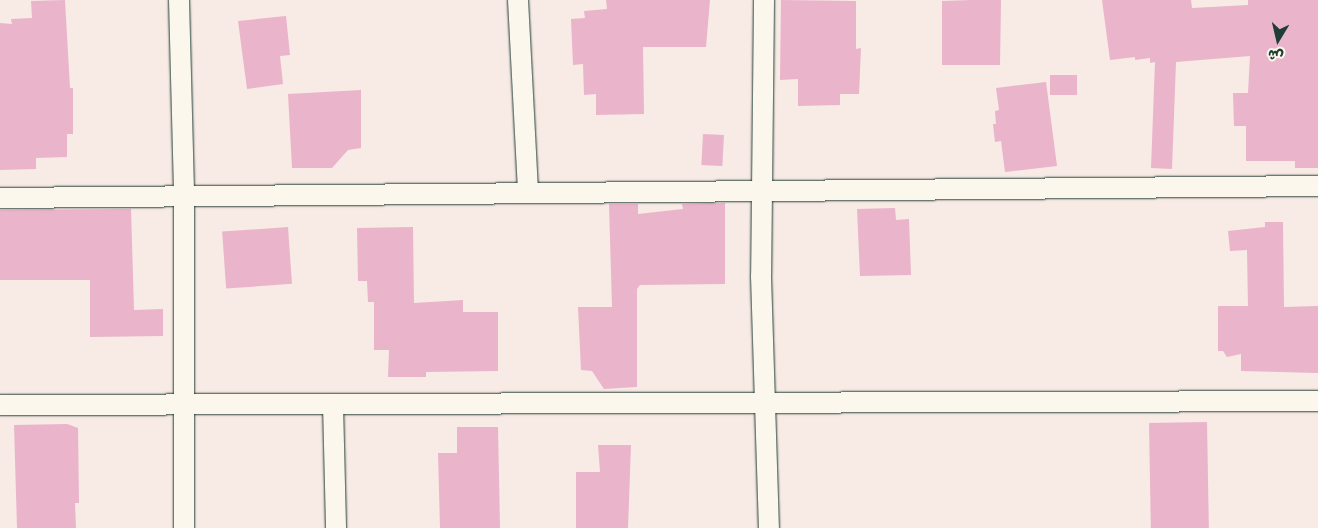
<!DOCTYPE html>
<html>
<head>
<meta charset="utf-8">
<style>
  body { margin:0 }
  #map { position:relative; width:1318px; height:528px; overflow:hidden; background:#f8eae5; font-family:Kalam,"Playpen Sans Arabic",sans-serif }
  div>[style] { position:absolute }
  .building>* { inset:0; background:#eab4cb; transform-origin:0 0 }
  .roads { filter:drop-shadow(0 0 1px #1f3d34) drop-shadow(0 0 1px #1f3d34) }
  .minor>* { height:20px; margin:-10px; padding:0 10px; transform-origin:10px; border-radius:10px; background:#fbf7ec }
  span { translate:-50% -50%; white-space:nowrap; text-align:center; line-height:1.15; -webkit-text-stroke:5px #fbf7ec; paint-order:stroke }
  .north { position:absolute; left:1253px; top:15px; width:50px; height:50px; -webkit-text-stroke:4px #fbf7ec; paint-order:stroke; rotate:189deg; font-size:14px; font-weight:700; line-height:20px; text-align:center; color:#1f3d34 }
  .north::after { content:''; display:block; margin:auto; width:18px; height:22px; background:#1f3d34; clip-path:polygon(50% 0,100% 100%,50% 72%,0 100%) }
</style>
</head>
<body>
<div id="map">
  <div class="building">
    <div style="clip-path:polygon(65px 0,70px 88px,73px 88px,73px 134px,67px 134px,67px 157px,36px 158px,36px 169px,0 170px,0 23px,12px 24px,11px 19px,32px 18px,31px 1px)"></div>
    <div style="clip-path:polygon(606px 0,710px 0,706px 47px,643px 47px,644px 114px,596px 115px,596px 94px,584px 95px,583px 64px,573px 65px,571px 19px,585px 18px,584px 11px,607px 9px)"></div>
    <div style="clip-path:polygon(781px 0,856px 1px,856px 49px,861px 48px,859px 94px,840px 94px,840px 105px,798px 106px,798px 79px,780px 80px)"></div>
    <div style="clip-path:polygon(972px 0,1001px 0,1000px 65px,942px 65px,942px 1px)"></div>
    <div style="clip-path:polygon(1102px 0,1191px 0,1192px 8px,1248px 5px,1248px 0,1318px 0,1318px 168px,1295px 168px,1295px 161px,1246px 161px,1246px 126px,1234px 126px,1233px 93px,1248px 93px,1250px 56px,1176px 62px,1172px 169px,1151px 168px,1155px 62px,1150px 63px,1150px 58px,1135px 60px,1135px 57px,1110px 60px)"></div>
    <div style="clip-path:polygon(286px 16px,290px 55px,280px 56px,283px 84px,247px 89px,238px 21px)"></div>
    <div style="left:1077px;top:75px;width:20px;height:27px;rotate:90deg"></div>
    <div style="clip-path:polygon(1046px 82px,1057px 166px,1005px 172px,1001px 141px,995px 142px,993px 124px,996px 124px,995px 111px,999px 110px,996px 88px)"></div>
    <div style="clip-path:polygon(361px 90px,361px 148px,348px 150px,332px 168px,292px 168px,288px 94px)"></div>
    <div style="left:703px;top:134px;width:21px;height:31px;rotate:3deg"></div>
    <div style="clip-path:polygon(725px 203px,725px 284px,640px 285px,637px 289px,637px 387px,604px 389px,592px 371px,581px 370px,578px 307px,612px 307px,609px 204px,638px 204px,638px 214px,683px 209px,682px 204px)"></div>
    <div style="clip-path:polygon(895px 208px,896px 220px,909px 219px,911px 275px,860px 276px,857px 209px)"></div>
    <div style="clip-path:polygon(131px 209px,134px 310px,163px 309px,163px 336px,90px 337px,90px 280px,0 280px,0 210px)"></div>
    <div style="clip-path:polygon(1265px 222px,1283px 222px,1284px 307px,1318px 306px,1318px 373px,1241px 371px,1241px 354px,1227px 357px,1223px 351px,1218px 351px,1218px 306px,1248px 306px,1247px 250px,1230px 251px,1228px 231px,1265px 227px)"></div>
    <div style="left:288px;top:227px;width:57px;height:66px;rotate:86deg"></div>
    <div style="clip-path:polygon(413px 227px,414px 303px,463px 300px,463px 312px,498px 312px,498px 371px,426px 372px,426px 377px,388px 377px,389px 350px,374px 350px,374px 302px,368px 302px,367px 281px,358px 281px,357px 228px)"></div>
    <div style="left:1207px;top:422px;width:106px;height:58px;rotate:89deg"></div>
    <div style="clip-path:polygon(67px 424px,78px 428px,79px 503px,75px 503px,76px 528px,17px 528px,14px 425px)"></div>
    <div style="clip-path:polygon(457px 427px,498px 427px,500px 528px,440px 528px,438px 453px,457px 453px)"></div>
    <div style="clip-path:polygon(598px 445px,631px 445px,628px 528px,576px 528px,576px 472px,600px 472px)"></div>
  </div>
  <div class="roads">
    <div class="minor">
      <div style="left:179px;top:0;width:196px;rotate:88.5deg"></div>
      <div style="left:184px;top:196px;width:332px;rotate:90deg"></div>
      <div style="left:518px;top:0;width:193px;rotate:87deg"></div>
      <div style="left:764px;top:0;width:276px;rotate:90.6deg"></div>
      <div style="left:761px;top:276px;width:252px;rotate:88.2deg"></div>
      <div style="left:0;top:198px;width:1318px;rotate:-0.52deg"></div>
      <div style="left:333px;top:404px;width:124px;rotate:88.6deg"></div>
      <div style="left:0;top:405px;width:1318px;rotate:-0.17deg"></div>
    </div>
  </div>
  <div class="north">ش</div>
</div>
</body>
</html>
